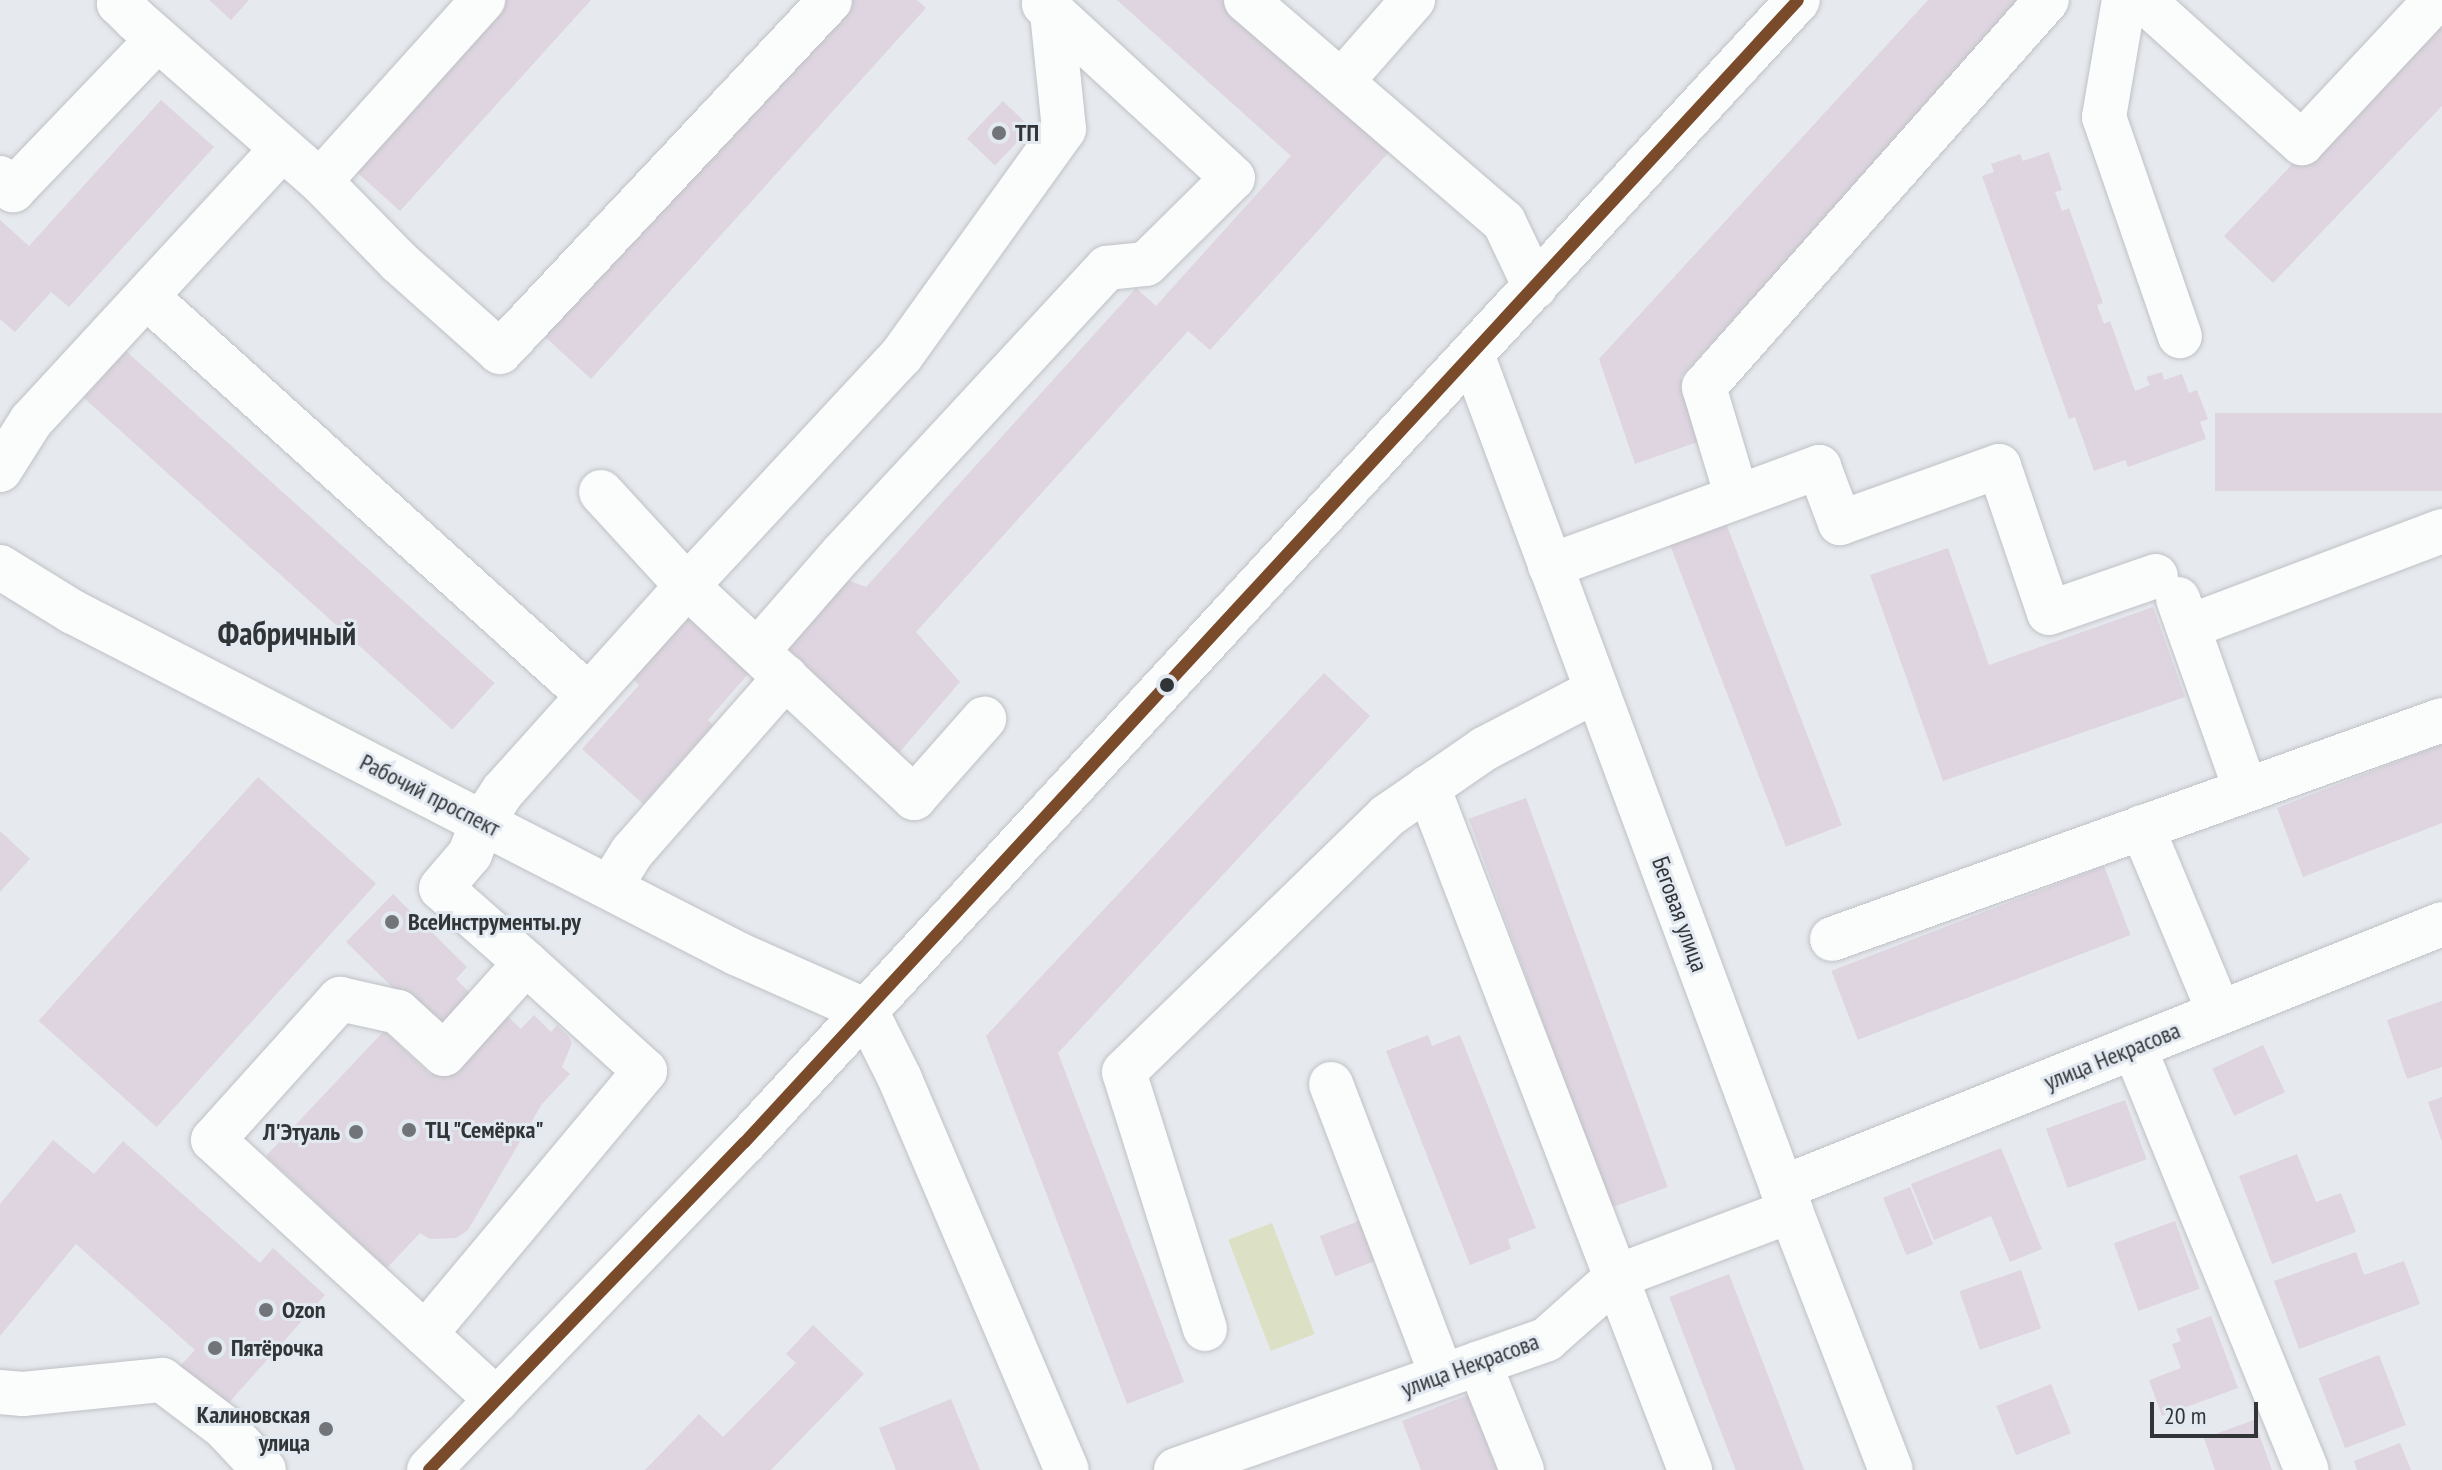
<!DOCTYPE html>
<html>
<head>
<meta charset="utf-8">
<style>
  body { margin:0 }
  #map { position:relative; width:2442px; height:1470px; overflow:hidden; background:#e6e9ee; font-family:"PT Sans Narrow",sans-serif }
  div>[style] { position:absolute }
  .green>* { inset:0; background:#dce1c5; transform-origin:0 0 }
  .building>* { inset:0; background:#ded5e0; transform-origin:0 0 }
  .roads { filter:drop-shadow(0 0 2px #bfc1c5) drop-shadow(0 0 2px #bfc1c5) }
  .minor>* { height:44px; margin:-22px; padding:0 22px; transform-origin:22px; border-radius:22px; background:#fbfcfc }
  .major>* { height:44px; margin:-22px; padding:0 22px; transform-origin:22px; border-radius:22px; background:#fbfcfc }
  .bus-1>* { height:12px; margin:-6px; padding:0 6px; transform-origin:6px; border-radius:6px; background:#7a4b2a }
  .dots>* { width:22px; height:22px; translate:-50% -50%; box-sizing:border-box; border:4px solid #e2e9f1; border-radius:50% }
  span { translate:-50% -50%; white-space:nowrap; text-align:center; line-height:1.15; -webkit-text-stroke:6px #e2e9f1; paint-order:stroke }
  .poi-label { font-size:24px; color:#323538; font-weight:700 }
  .left { translate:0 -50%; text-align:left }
  .right { translate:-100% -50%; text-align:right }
  .street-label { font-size:24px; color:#323538 }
  .district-label { font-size:32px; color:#323538; font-weight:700 }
  .scale { position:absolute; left:2150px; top:1402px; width:108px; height:36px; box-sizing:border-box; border:4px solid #323538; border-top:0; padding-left:10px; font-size:24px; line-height:28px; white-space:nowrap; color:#323538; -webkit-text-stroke:6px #e2e9f1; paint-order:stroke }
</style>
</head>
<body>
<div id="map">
  <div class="green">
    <div style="left:1272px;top:1223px;width:119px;height:47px;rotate:69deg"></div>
  </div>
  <div class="building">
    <div style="clip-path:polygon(209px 0,249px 0,231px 20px)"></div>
    <div style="clip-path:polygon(501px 0,591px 0,400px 211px,351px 167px)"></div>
    <div style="clip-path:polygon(846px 0,917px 0,926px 8px,591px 379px,543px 335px)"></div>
    <div style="clip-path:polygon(1117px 0,1222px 0,1390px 151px,1210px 350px,1188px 331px,916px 632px,960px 682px,897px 755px,788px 648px,847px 580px,866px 587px,1136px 288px,1156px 306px,1291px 156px)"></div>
    <div style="clip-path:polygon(1928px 0,2026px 0,1681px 377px,1703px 440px,1635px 464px,1599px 359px)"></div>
    <div style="clip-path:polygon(2442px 7px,2442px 106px,2273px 283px,2224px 236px)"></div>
    <div style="clip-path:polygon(161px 100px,214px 147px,69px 307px,51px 292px,15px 332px,0 319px,0 220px,29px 246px)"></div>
    <div style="left:1003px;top:101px;width:39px;height:52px;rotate:44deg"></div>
    <div style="clip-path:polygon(2049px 152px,2062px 190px,2055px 192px,2062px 211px,2069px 208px,2103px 303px,2097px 305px,2104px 324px,2110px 321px,2135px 391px,2150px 385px,2146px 377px,2162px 372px,2164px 380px,2182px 374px,2189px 393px,2197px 390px,2208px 419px,2200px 422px,2206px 439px,2128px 467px,2125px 460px,2094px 471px,2075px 417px,2069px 419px,1982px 176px,1994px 172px,1991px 164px,2020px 154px,2023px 161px)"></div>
    <div style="left:126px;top:351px;width:496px;height:63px;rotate:42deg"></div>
    <div style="left:2442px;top:413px;width:78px;height:227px;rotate:90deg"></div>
    <div style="left:1724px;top:518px;width:329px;height:60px;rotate:69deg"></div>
    <div style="clip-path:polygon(1948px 548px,1989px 665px,2153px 607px,2185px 697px,1943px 781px,1870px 575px)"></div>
    <div style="clip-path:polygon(694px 610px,756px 665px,708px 720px,713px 725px,643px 804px,582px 749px,639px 685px,633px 679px)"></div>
    <div style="clip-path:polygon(1324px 673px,1370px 716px,1058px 1053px,1184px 1382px,1127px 1404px,986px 1036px)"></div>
    <div style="clip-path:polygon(2442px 744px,2442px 823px,2303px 877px,2277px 808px)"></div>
    <div style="left:258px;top:777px;width:159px;height:328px;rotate:42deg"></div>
    <div style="left:1526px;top:798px;width:414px;height:61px;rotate:70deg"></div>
    <div style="clip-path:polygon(0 831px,30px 859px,0 892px)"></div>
    <div style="left:2104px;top:866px;width:74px;height:292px;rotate:69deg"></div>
    <div style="clip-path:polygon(393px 894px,467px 967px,456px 979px,471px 994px,436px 1030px,346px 942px)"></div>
    <div style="clip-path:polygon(2442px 1001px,2442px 1067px,2407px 1079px,2387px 1020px)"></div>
    <div style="clip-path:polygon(497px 1006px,521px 1029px,534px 1015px,551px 1032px,557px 1025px,569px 1037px,572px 1043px,562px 1067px,570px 1074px,542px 1104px,468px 1230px,456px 1238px,430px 1239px,420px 1233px,387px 1268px,266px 1156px,384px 1031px,431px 1075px)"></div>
    <div style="clip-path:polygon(1428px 1035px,1432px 1046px,1460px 1035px,1536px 1228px,1508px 1239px,1511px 1249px,1470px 1265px,1386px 1051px)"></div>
    <div style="left:2263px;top:1045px;width:52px;height:56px;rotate:65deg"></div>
    <div style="clip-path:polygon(2442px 1097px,2442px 1142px,2428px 1102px)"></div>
    <div style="left:2125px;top:1100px;width:63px;height:84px;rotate:70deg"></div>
    <div style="clip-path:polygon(53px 1140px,94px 1174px,123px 1141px,260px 1263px,273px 1248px,325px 1295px,226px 1406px,180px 1366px,195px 1350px,76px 1244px,0 1336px,0 1204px)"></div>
    <div style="clip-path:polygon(2001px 1148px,2042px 1249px,2010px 1262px,1991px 1216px,1934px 1240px,1911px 1184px)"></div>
    <div style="clip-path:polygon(2297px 1154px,2316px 1202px,2341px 1193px,2356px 1232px,2272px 1264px,2239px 1176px)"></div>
    <div style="left:1910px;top:1187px;width:62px;height:29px;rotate:68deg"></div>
    <div style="left:1359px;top:1221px;width:43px;height:42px;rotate:69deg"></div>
    <div style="left:2175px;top:1221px;width:72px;height:65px;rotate:70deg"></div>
    <div style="clip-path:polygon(2356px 1252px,2364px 1275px,2404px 1261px,2420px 1304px,2299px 1349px,2274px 1281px)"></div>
    <div style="left:2021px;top:1270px;width:62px;height:65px;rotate:71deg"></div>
    <div style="left:1729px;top:1274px;width:210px;height:64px;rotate:69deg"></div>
    <div style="clip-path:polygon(2211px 1316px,2238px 1388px,2162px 1416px,2149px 1380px,2181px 1368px,2172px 1344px,2181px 1341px,2176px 1329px)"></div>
    <div style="clip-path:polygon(813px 1325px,864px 1374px,771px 1470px,645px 1470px,699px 1414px,723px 1437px,796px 1363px,786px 1354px)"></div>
    <div style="left:2379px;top:1355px;width:75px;height:65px;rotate:69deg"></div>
    <div style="left:2051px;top:1384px;width:53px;height:59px;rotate:68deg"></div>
    <div style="clip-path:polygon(1468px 1395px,1497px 1470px,1421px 1470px,1402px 1421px)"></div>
    <div style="clip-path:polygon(951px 1399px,980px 1470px,896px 1470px,879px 1428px)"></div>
    <div style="clip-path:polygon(2254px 1420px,2272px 1470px,2215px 1470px,2204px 1438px)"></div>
    <div style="clip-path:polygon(2400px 1443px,2411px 1470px,2357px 1470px,2354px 1461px)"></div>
  </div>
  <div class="roads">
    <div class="minor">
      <div style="left:121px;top:0;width:4px;rotate:124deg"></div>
      <div style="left:119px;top:3px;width:24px;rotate:45deg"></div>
      <div style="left:136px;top:20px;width:244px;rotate:41.2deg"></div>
      <div style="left:320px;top:181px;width:113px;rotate:45.7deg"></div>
      <div style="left:399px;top:262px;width:135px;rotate:41.7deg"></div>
      <div style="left:500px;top:352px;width:482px;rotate:-46.8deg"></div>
      <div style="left:1246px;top:0;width:340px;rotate:40.7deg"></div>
      <div style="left:1504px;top:222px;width:72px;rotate:64.5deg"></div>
      <div style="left:2124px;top:0;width:119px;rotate:99.7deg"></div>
      <div style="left:2104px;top:117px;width:232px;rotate:70.9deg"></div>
      <div style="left:2143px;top:0;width:214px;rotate:42deg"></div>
      <div style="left:2302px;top:143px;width:196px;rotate:-46.9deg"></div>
      <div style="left:1342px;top:81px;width:108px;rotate:-48.8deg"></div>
      <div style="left:0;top:178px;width:18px;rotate:43deg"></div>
      <div style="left:13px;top:190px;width:209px;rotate:-46.2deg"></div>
      <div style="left:320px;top:181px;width:244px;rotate:-48deg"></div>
      <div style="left:147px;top:297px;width:594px;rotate:42.07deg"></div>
      <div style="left:1473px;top:357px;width:887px;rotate:69.6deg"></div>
      <div style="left:1782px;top:1188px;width:302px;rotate:68.9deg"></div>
      <div style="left:0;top:470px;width:58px;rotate:-57.7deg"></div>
      <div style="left:31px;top:421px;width:370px;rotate:-47.3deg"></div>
      <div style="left:601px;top:492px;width:127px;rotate:47.5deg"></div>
      <div style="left:687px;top:586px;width:311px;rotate:43deg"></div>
      <div style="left:914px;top:798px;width:106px;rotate:-48.5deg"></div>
      <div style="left:1737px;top:497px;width:115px;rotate:-106.7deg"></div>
      <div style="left:1704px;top:387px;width:517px;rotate:-48.45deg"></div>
      <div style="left:1550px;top:566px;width:287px;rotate:-20.2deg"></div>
      <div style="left:1819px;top:467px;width:60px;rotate:69.4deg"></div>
      <div style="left:1840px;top:523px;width:169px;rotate:-19.7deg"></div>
      <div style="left:1999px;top:466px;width:155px;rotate:71.2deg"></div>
      <div style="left:2049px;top:613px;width:113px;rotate:-19.1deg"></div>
      <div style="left:0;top:567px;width:86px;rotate:31.7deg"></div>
      <div style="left:73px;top:612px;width:748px;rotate:27.22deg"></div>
      <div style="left:738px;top:954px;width:140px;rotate:24deg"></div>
      <div style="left:866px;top:1011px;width:76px;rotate:63.4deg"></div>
      <div style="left:900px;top:1079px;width:425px;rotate:66.9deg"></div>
      <div style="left:2178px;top:599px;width:201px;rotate:70.5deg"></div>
      <div style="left:2188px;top:627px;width:272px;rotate:-20.7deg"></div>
      <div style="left:759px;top:649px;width:126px;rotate:-48.9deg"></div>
      <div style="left:842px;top:554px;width:390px;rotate:-47.2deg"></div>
      <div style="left:1107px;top:268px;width:39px;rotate:-6deg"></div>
      <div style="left:1146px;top:264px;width:122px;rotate:-44.7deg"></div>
      <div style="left:1233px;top:178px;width:257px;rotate:-137.4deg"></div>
      <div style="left:1428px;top:787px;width:732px;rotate:69.01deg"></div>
      <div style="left:2142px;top:827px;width:200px;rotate:67.4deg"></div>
      <div style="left:610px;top:887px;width:41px;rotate:-57.8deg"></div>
      <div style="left:632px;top:852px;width:233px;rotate:-48.7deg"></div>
      <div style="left:1832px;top:939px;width:648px;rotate:-19.75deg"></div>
      <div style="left:2134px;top:1047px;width:457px;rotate:67.8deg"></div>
      <div style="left:1331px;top:1084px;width:312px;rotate:69.2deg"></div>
      <div style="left:1782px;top:1188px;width:711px;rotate:-21.8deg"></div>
      <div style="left:1205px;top:1329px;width:269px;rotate:-107.5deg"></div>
      <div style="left:1124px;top:1072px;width:367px;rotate:-44.2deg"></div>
      <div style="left:1387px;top:816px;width:118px;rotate:-34.6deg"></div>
      <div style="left:1484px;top:749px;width:127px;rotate:-27.6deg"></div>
      <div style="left:425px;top:1334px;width:343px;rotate:-50.1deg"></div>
      <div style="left:645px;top:1071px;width:161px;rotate:-137.8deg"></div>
      <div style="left:1479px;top:1363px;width:115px;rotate:68.1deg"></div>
      <div style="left:0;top:1392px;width:23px;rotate:5deg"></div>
      <div style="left:23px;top:1394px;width:140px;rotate:-5.8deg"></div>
      <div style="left:162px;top:1380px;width:79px;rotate:37.3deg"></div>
      <div style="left:225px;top:1428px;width:57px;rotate:47.1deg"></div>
      <div style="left:497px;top:1400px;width:385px;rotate:-137.5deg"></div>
      <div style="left:213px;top:1140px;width:190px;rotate:-48deg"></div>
      <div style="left:340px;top:999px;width:59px;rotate:12.6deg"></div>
      <div style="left:398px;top:1012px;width:62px;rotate:42.4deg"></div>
      <div style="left:444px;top:1054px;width:122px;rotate:-48deg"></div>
      <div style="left:526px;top:963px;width:113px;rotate:-138.6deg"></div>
      <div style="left:441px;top:888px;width:45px;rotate:-49.5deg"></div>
      <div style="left:470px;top:854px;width:33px;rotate:-69deg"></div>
      <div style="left:482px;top:823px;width:38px;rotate:-57deg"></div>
      <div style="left:503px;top:791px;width:275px;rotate:-48.1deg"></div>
      <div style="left:687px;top:586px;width:314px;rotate:-47.1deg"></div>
      <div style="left:901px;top:356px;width:279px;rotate:-54.3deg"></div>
      <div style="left:1064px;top:129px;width:118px;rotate:-95.9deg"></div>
      <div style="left:1176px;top:1470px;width:393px;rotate:-19.4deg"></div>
      <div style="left:1547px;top:1339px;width:95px;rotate:-41.6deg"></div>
      <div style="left:1618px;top:1276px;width:185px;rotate:-20.6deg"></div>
    </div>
    <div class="major">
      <div style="left:429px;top:1470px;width:455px;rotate:-46.1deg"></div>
      <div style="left:745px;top:1142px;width:1553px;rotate:-47.32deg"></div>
    </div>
  </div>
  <div class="bus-1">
    <div style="left:429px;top:1470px;width:455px;rotate:-46.1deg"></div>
    <div style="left:745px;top:1142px;width:1553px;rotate:-47.32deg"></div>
  </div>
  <div class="dots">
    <div style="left:999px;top:133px;background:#717478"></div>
    <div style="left:1167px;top:685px;background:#323538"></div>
    <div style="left:392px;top:922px;background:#717478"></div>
    <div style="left:409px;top:1130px;background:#717478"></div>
    <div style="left:356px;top:1132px;background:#717478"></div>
    <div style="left:266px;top:1310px;background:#717478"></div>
    <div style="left:215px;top:1348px;background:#717478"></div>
    <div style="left:326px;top:1429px;background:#717478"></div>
  </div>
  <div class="poi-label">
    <span class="left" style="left:1015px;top:133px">ТП</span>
    <span class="left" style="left:408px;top:922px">ВсеИнструменты.ру</span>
    <span class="left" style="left:425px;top:1130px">ТЦ "Семёрка"</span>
    <span class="right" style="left:340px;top:1132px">Л'Этуаль</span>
    <span class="left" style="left:282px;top:1310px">Ozon</span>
    <span class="left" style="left:231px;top:1348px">Пятёрочка</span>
    <span class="right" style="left:310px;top:1429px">Калиновская<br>улица</span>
  </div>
  <div class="street-label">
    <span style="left:430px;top:795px;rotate:27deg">Рабочий проспект</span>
    <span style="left:1680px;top:914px;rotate:70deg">Беговая улица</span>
    <span style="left:2112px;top:1056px;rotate:-22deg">улица Некрасова</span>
    <span style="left:1470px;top:1365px;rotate:-20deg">улица Некрасова</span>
  </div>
  <div class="district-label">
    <span style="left:287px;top:633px">Фабричный</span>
  </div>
  <div class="scale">20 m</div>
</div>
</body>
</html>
